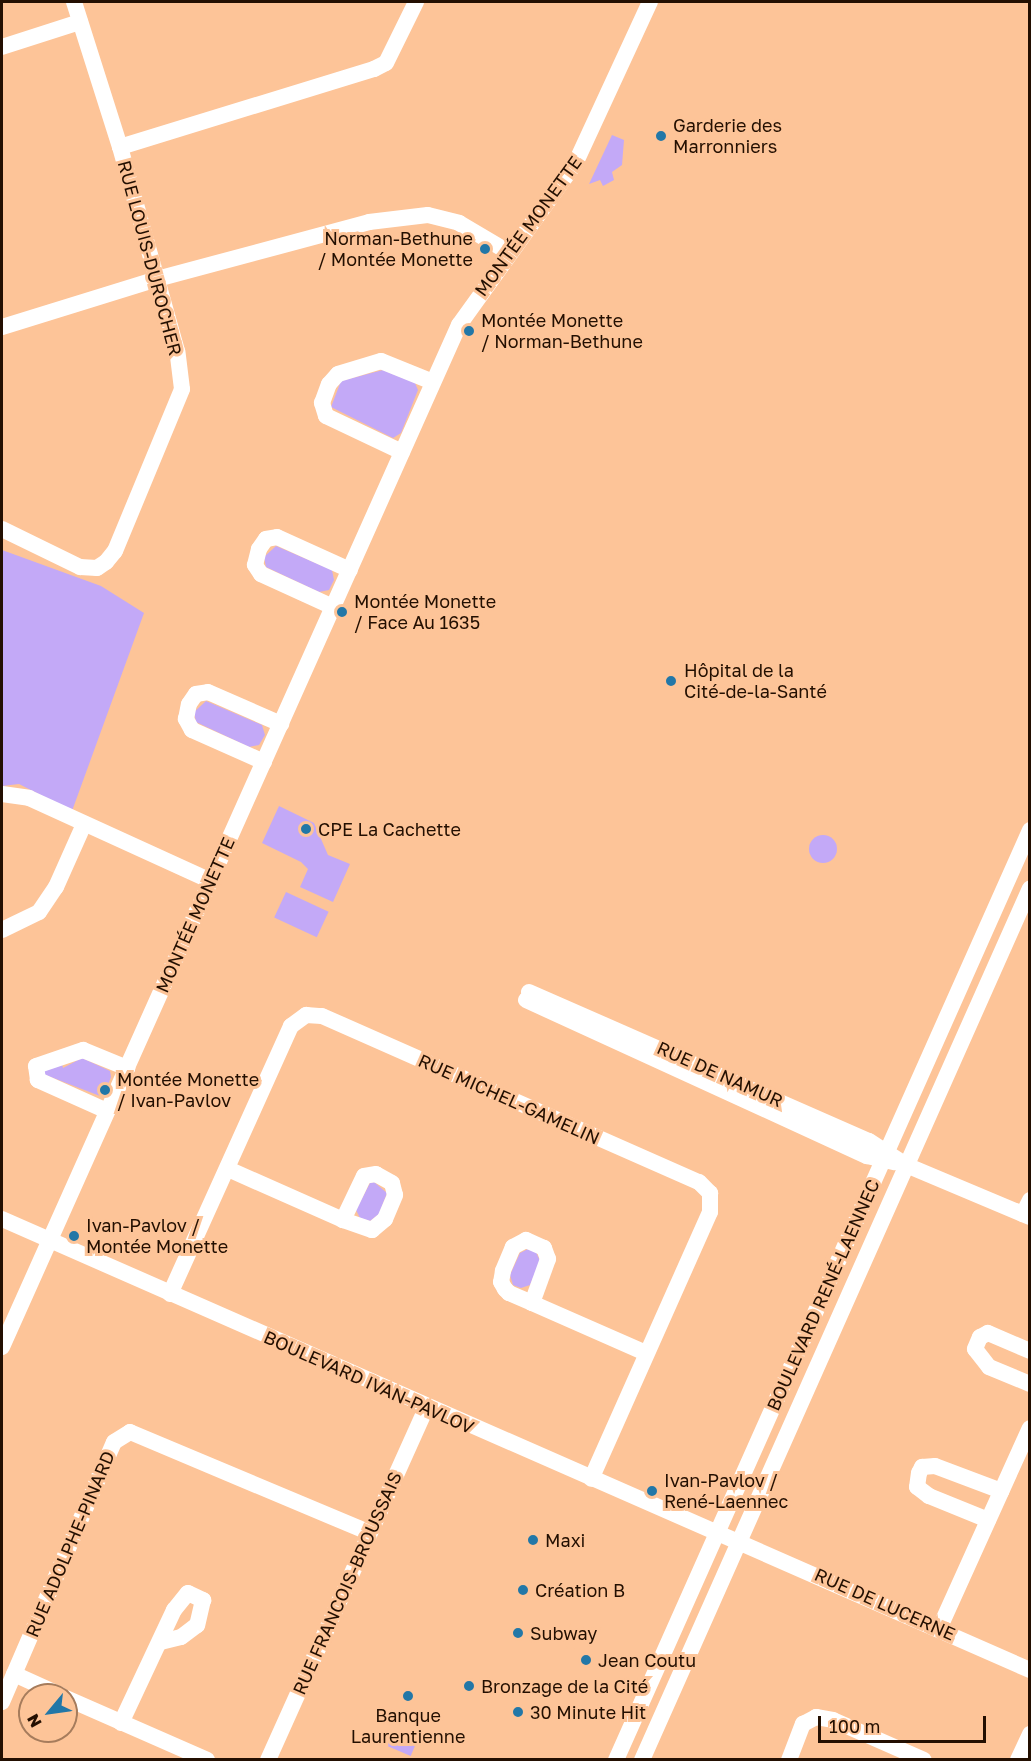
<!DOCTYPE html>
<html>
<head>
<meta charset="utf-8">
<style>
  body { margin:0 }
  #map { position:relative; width:1031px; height:1761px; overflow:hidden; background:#fdc498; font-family:"Golos Text",sans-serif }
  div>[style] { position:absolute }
  .green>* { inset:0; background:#c3a9f7; transform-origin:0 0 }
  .round { border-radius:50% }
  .minor>* { height:16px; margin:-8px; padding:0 8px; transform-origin:8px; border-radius:8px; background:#fff }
  .dots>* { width:16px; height:16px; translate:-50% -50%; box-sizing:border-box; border:3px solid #fdc498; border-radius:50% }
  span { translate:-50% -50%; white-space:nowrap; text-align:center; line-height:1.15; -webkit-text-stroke:6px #fdc498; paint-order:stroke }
  .poi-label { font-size:18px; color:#230f01 }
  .left { translate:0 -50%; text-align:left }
  .right { translate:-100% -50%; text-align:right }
  .street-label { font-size:18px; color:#230f01 }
  .frame { position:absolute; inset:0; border:3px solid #230f01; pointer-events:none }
  .north { position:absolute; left:18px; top:1683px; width:60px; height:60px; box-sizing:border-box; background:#fdc498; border:2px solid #a67c5c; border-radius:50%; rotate:241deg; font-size:16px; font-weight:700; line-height:24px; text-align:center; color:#230f01 }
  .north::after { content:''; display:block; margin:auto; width:21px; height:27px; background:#2277a7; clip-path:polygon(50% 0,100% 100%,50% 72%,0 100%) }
  .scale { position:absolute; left:818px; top:1716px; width:168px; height:27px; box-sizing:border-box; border:3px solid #230f01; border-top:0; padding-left:8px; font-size:18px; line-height:21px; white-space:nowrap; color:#230f01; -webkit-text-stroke:4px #fdc498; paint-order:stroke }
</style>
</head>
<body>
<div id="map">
  <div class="green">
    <div style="clip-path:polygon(612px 135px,624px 140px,622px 165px,612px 172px,614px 180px,603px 186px,600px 180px,589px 184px)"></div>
    <div style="clip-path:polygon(383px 370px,415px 383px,418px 390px,401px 433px,393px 438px,331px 407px,341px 381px)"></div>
    <div style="clip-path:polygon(276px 546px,332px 570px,334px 580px,329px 590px,319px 592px,266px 567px,264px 557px)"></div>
    <div style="clip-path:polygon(2px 550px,101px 586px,144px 613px,72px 811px,19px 784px,2px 786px)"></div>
    <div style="clip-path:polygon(206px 701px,262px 725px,265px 735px,259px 745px,249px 747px,196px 722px,194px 712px)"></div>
    <div style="clip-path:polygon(279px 806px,314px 823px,328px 855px,350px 864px,333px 902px,300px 887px,308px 869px,301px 862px,262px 843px)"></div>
    <div class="round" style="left:809px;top:835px;width:28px;height:28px"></div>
    <div style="left:286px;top:892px;width:47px;height:28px;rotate:25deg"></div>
    <div style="clip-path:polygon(82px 1058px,110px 1071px,111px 1077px,108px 1085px,104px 1083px,101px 1088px,105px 1091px,100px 1096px,43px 1074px,43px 1069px,62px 1064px,63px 1068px)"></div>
    <div style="clip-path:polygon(374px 1182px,387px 1193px,379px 1214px,370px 1221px,360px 1218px,356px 1210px,370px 1183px)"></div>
    <div style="clip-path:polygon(528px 1249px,536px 1252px,540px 1261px,530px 1285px,521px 1288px,513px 1285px,510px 1275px,520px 1253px)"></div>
    <div style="left:393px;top:1731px;width:26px;height:16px;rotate:23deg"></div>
  </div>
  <div class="minor">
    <div style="left:2px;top:47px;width:82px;rotate:-17.8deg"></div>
    <div style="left:120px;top:147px;width:266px;rotate:-17.1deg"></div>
    <div style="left:374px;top:69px;width:13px;rotate:-27deg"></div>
    <div style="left:386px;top:63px;width:68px;rotate:-63.8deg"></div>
    <div style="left:2px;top:327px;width:162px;rotate:-17.2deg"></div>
    <div style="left:157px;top:279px;width:220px;rotate:-15deg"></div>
    <div style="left:369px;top:222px;width:59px;rotate:-6.8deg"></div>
    <div style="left:428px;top:215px;width:32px;rotate:14deg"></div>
    <div style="left:459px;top:223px;width:59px;rotate:30.5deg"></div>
    <div style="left:402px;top:452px;width:84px;rotate:-154.7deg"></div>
    <div style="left:326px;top:416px;width:14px;rotate:-107deg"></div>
    <div style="left:322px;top:403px;width:20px;rotate:-70deg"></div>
    <div style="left:329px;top:384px;width:13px;rotate:-48deg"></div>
    <div style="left:338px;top:374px;width:45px;rotate:-16.8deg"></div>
    <div style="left:381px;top:361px;width:56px;rotate:22deg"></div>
    <div style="left:2px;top:529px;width:87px;rotate:26deg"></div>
    <div style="left:80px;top:567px;width:17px;rotate:3deg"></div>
    <div style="left:97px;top:568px;width:11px;rotate:-34deg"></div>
    <div style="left:106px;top:562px;width:14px;rotate:-51deg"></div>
    <div style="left:115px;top:551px;width:175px;rotate:-67.5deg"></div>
    <div style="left:182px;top:389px;width:38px;rotate:-97deg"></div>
    <div style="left:177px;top:351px;width:212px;rotate:-105.6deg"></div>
    <div style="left:120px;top:147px;width:152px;rotate:-107.6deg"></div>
    <div style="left:333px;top:607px;width:79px;rotate:-155.4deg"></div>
    <div style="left:261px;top:574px;width:11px;rotate:-124deg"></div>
    <div style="left:255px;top:565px;width:16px;rotate:-76deg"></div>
    <div style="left:259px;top:549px;width:12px;rotate:-55deg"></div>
    <div style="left:266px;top:539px;width:11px;rotate:-10deg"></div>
    <div style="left:277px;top:537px;width:80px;rotate:24.3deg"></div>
    <div style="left:264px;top:762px;width:79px;rotate:-156deg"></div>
    <div style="left:192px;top:730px;width:13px;rotate:-119deg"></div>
    <div style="left:186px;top:719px;width:15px;rotate:-79deg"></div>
    <div style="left:189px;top:704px;width:12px;rotate:-55deg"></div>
    <div style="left:196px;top:694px;width:12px;rotate:-9deg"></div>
    <div style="left:208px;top:692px;width:80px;rotate:23.7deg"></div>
    <div style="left:2px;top:794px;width:27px;rotate:8deg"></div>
    <div style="left:29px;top:798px;width:200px;rotate:24.5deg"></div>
    <div style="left:2px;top:930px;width:41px;rotate:-25.9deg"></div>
    <div style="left:39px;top:912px;width:30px;rotate:-56deg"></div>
    <div style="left:56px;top:887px;width:69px;rotate:-66deg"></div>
    <div style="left:529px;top:992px;width:371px;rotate:23.7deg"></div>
    <div style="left:869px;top:1141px;width:44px;rotate:33deg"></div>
    <div style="left:906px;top:1165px;width:134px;rotate:22.8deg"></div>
    <div style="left:526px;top:1000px;width:375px;rotate:24.6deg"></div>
    <div style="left:867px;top:1156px;width:28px;rotate:13deg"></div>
    <div style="left:107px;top:1111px;width:76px;rotate:-155.8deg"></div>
    <div style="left:38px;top:1080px;width:14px;rotate:-98deg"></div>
    <div style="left:36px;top:1066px;width:50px;rotate:-18.8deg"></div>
    <div style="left:83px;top:1050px;width:48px;rotate:22.2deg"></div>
    <div style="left:228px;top:1169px;width:126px;rotate:23.9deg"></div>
    <div style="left:343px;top:1220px;width:31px;rotate:19deg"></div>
    <div style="left:372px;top:1230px;width:17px;rotate:-40deg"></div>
    <div style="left:385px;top:1219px;width:26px;rotate:-67deg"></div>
    <div style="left:395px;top:1195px;width:12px;rotate:-104deg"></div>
    <div style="left:392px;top:1183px;width:18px;rotate:-151deg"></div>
    <div style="left:376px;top:1174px;width:12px;rotate:171deg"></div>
    <div style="left:364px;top:1176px;width:49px;rotate:115.5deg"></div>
    <div style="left:1023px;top:1214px;width:16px;rotate:-63deg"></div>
    <div style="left:2px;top:1219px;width:1123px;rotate:23.69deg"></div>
    <div style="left:170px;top:1294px;width:294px;rotate:-65.7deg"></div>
    <div style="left:291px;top:1026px;width:19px;rotate:-36deg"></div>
    <div style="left:306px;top:1015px;width:16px;rotate:4deg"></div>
    <div style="left:322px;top:1016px;width:412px;rotate:23.8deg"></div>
    <div style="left:699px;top:1182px;width:16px;rotate:45deg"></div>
    <div style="left:710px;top:1193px;width:19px;rotate:90deg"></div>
    <div style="left:710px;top:1212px;width:292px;rotate:114deg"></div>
    <div style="left:532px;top:1303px;width:47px;rotate:-70deg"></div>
    <div style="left:548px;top:1259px;width:12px;rotate:-110deg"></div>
    <div style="left:544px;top:1248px;width:20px;rotate:-156deg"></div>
    <div style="left:526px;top:1240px;width:15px;rotate:152deg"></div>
    <div style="left:513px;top:1247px;width:26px;rotate:113deg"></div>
    <div style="left:503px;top:1271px;width:11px;rotate:100deg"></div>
    <div style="left:501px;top:1282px;width:8px;rotate:60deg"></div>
    <div style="left:505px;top:1289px;width:6px;rotate:45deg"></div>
    <div style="left:509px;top:1293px;width:25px;rotate:23deg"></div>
    <div style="left:532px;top:1303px;width:124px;rotate:23.7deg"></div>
    <div style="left:2px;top:1347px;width:1120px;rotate:-65.91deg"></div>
    <div style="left:459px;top:325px;width:201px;rotate:-54.3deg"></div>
    <div style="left:576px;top:162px;width:176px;rotate:-65.2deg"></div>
    <div style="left:1030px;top:1351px;width:46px;rotate:-156.8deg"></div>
    <div style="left:988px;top:1333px;width:9px;rotate:153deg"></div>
    <div style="left:980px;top:1337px;width:13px;rotate:113deg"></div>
    <div style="left:975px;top:1349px;width:23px;rotate:52deg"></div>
    <div style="left:989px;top:1367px;width:44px;rotate:22.5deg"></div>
    <div style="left:988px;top:1520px;width:64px;rotate:-157.9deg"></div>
    <div style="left:929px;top:1496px;width:15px;rotate:-143deg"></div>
    <div style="left:917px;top:1487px;width:14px;rotate:-82deg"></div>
    <div style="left:919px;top:1473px;width:7px;rotate:-63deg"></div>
    <div style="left:922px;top:1467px;width:13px;rotate:-4deg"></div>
    <div style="left:935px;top:1466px;width:71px;rotate:20.7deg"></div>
    <div style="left:940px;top:1627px;width:218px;rotate:-65.7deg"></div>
    <div style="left:14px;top:1674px;width:51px;rotate:24.5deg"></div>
    <div style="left:66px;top:1698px;width:154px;rotate:23.7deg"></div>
    <div style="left:2px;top:1702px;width:283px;rotate:-66.7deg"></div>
    <div style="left:114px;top:1442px;width:19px;rotate:-32deg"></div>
    <div style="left:130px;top:1432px;width:258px;rotate:22.8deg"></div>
    <div style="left:121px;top:1723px;width:125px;rotate:-64.9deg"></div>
    <div style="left:174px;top:1610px;width:22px;rotate:-51deg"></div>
    <div style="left:188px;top:1593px;width:17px;rotate:25deg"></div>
    <div style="left:203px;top:1600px;width:26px;rotate:103deg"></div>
    <div style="left:197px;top:1625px;width:20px;rotate:143deg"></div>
    <div style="left:181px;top:1637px;width:21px;rotate:166deg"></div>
    <div style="left:268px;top:1760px;width:387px;rotate:-65.8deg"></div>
    <div style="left:616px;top:1760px;width:1018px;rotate:-66deg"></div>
    <div style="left:642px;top:1760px;width:954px;rotate:-66.01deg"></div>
    <div style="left:789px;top:1760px;width:39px;rotate:-69deg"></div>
    <div style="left:803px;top:1724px;width:15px;rotate:-28deg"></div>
    <div style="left:816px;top:1717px;width:17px;rotate:10deg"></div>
    <div style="left:833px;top:1720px;width:99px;rotate:23.7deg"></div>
    <div style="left:1018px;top:1760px;width:29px;rotate:-65deg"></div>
  </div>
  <div class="dots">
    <div style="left:661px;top:136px;background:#2277a7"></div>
    <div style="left:485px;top:249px;background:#2277a7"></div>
    <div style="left:469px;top:331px;background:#2277a7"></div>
    <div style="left:342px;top:612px;background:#2277a7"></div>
    <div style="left:671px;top:681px;background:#2277a7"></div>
    <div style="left:306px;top:829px;background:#2277a7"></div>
    <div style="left:105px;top:1090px;background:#2277a7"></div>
    <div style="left:74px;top:1236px;background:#2277a7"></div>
    <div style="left:652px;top:1491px;background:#2277a7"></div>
    <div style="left:533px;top:1540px;background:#2277a7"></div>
    <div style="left:523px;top:1590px;background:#2277a7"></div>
    <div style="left:518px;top:1633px;background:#2277a7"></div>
    <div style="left:586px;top:1660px;background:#2277a7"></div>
    <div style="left:469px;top:1686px;background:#2277a7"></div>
    <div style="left:408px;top:1696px;background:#2277a7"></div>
    <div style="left:518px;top:1712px;background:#2277a7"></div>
  </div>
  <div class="poi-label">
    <span class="left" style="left:673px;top:136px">Garderie des<br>Marronniers</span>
    <span class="right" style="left:473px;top:249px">Norman-Bethune<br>/ Montée Monette</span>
    <span class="left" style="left:481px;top:331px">Montée Monette<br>/ Norman-Bethune</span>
    <span class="left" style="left:354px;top:612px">Montée Monette<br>/ Face Au 1635</span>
    <span class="left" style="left:684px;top:681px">Hôpital de la<br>Cité-de-la-Santé</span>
    <span class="left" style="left:318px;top:829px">CPE La Cachette</span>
    <span class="left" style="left:117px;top:1090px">Montée Monette<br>/ Ivan-Pavlov</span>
    <span class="left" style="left:86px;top:1236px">Ivan-Pavlov /<br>Montée Monette</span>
    <span class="left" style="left:664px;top:1491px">Ivan-Pavlov /<br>René-Laennec</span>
    <span class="left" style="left:545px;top:1540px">Maxi</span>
    <span class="left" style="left:535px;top:1590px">Création B</span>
    <span class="left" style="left:530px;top:1633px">Subway</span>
    <span class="left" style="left:598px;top:1660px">Jean Coutu</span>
    <span class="left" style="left:481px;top:1686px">Bronzage de la Cité</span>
    <span class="left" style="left:530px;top:1712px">30 Minute Hit</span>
    <span style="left:408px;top:1726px">Banque<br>Laurentienne</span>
  </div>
  <div class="street-label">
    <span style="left:528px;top:226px;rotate:-54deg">MONTÉE MONETTE</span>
    <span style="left:150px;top:258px;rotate:75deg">RUE LOUIS-DUROCHER</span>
    <span style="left:195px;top:915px;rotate:-66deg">MONTÉE MONETTE</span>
    <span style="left:720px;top:1074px;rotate:24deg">RUE DE NAMUR</span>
    <span style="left:509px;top:1099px;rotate:24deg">RUE MICHEL-GAMELIN</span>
    <span style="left:823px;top:1295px;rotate:-66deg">BOULEVARD RENÉ-LAENNEC</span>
    <span style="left:369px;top:1382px;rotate:24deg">BOULEVARD IVAN-PAVLOV</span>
    <span style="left:70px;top:1544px;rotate:-67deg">RUE ADOLPHE-PINARD</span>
    <span style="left:347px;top:1583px;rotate:-66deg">RUE FRANCOIS-BROUSSAIS</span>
    <span style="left:885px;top:1604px;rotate:24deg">RUE DE LUCERNE</span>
  </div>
  <div class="frame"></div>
  <div class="north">N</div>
  <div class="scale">100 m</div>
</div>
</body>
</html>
